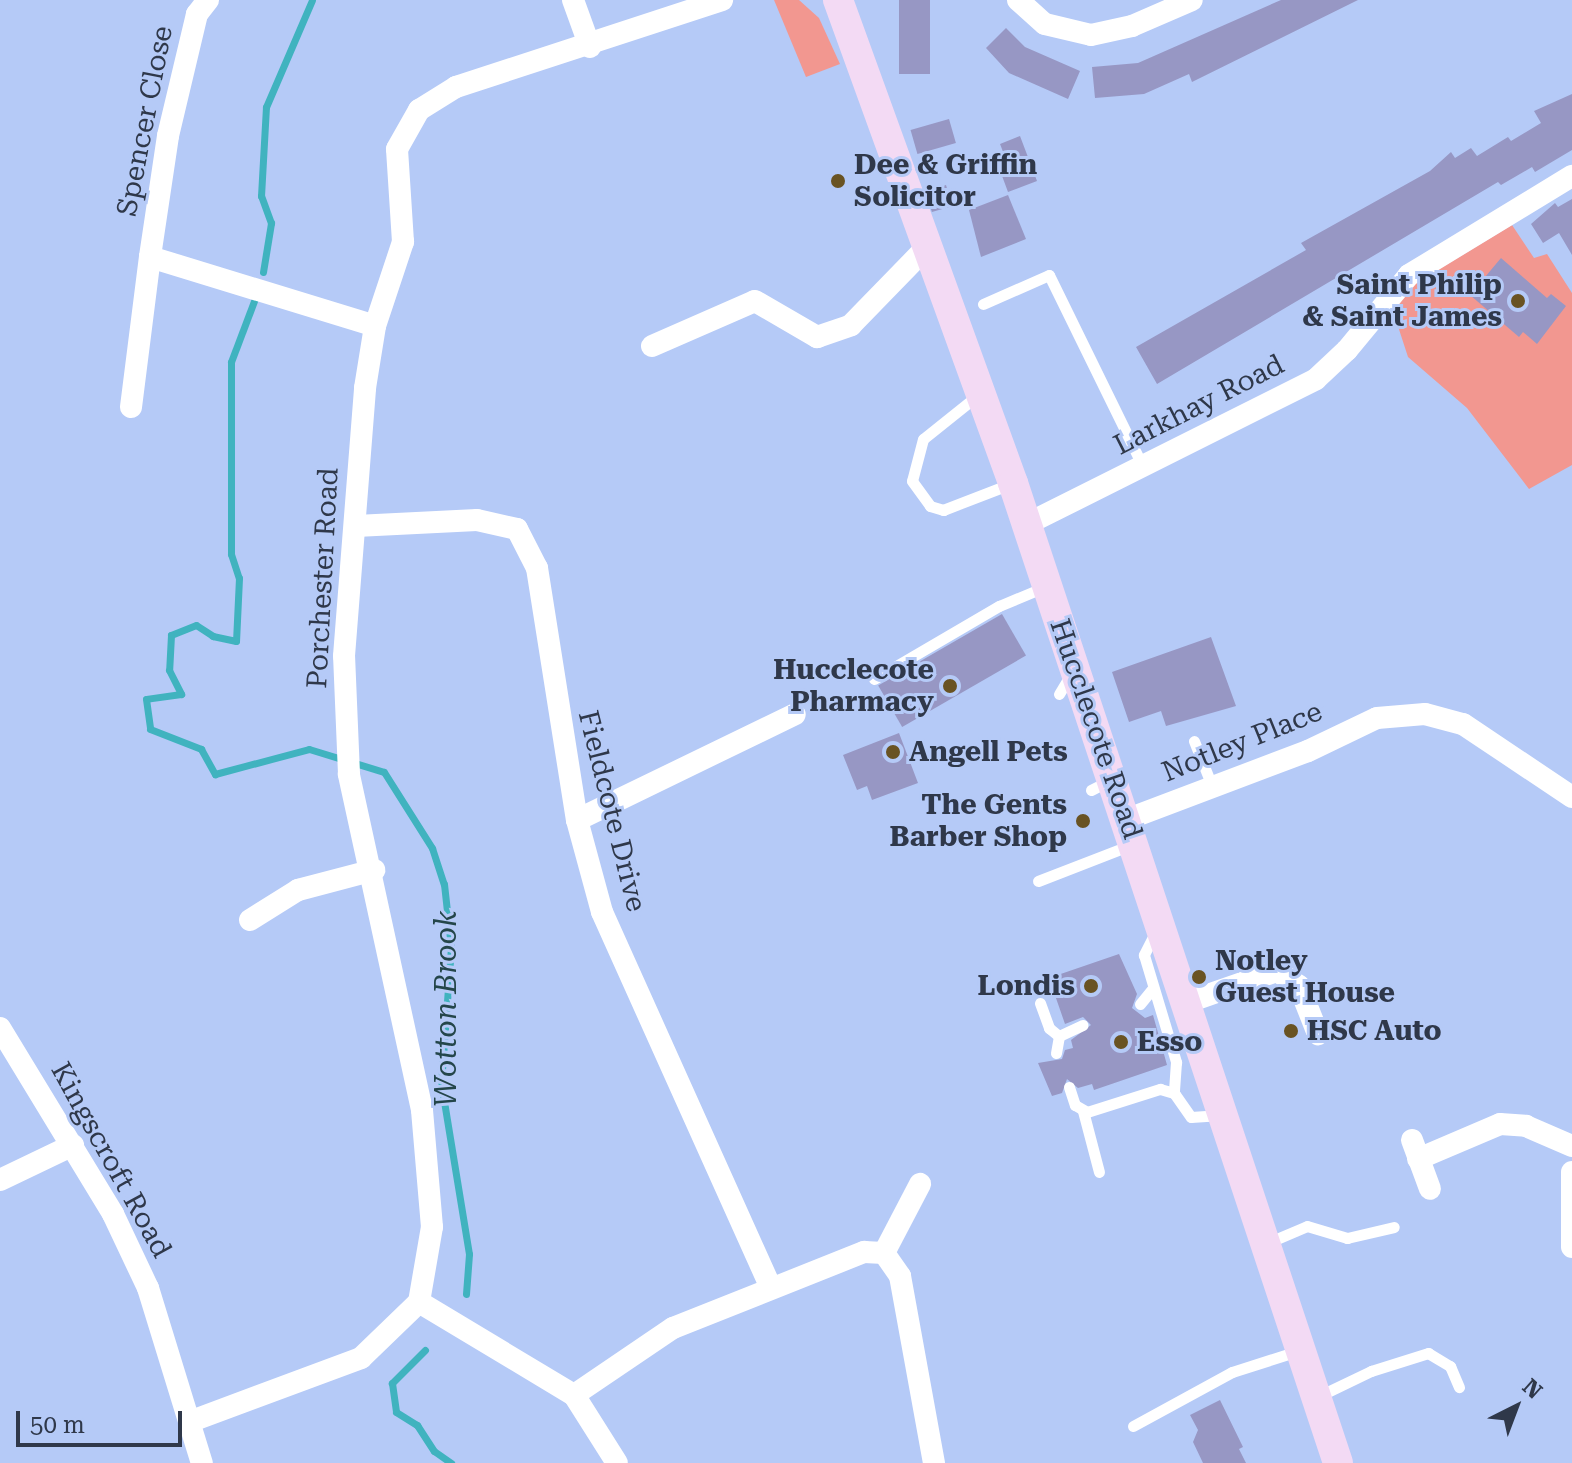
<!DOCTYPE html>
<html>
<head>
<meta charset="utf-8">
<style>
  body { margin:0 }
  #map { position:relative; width:1572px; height:1463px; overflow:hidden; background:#b5caf7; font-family:"Roboto Serif",serif }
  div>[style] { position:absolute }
  .green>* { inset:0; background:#f29790 }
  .stream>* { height:7px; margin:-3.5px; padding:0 3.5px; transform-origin:3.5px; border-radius:3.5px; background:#40b3bf }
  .building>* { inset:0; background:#9797c4; transform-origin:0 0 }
  .lane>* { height:11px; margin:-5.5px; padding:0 5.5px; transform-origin:5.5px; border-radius:5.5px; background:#fff }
  .street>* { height:22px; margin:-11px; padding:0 11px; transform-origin:11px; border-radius:11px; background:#fff }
  .secondary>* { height:30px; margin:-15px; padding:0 15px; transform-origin:15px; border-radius:15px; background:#f3daf4 }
  .dots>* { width:22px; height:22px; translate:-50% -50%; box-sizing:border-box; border:4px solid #b5caf7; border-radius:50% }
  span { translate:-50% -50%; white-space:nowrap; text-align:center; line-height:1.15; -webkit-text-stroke:6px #b5caf7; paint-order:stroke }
  .street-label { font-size:28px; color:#2f384a }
  .poi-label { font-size:28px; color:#2f384a; font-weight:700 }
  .left { translate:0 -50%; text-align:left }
  .right { translate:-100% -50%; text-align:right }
  .water-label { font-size:30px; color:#24464a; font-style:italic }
  .north { position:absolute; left:1476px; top:1367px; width:80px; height:80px; -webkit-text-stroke:6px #b5caf7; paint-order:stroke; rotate:42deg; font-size:22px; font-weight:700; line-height:32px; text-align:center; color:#2f384a }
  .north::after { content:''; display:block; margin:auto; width:28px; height:36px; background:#2f384a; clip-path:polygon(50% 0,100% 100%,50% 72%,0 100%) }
  .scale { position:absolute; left:16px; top:1411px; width:166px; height:36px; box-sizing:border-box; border:4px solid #2f384a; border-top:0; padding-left:10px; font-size:24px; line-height:28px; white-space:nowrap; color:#2f384a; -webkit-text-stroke:6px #b5caf7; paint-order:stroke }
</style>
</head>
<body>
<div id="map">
  <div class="green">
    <div style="clip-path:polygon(774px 0,799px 0,819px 18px,840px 64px,806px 77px)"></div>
    <div style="clip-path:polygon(1512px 225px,1534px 258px,1547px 254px,1572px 293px,1572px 465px,1529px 489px,1467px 408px,1408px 357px,1393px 311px,1403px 291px)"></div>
  </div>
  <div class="stream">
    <div style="left:263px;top:272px;width:50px;rotate:-80.7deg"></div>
    <div style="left:271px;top:223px;width:29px;rotate:-110deg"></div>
    <div style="left:261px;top:196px;width:89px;rotate:-86.8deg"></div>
    <div style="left:266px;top:107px;width:116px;rotate:-66.7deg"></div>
    <div style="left:254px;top:301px;width:65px;rotate:110.7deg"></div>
    <div style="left:231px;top:362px;width:192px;rotate:90deg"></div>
    <div style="left:231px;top:554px;width:25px;rotate:72deg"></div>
    <div style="left:239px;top:578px;width:63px;rotate:92.7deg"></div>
    <div style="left:236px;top:641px;width:24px;rotate:-168deg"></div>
    <div style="left:213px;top:636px;width:20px;rotate:-147deg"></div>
    <div style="left:196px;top:625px;width:27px;rotate:158deg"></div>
    <div style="left:171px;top:635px;width:35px;rotate:93deg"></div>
    <div style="left:169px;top:670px;width:27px;rotate:63deg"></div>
    <div style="left:181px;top:694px;width:35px;rotate:172deg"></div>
    <div style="left:146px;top:699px;width:30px;rotate:82deg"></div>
    <div style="left:150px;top:729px;width:55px;rotate:21.4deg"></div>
    <div style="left:201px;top:749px;width:29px;rotate:61deg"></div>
    <div style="left:215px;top:774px;width:97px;rotate:-14.9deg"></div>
    <div style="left:309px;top:749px;width:78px;rotate:17deg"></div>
    <div style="left:384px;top:772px;width:90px;rotate:57.7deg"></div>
    <div style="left:432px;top:848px;width:38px;rotate:72deg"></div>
    <div style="left:444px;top:884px;width:63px;rotate:83.7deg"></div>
    <div style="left:451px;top:947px;width:136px;rotate:94.2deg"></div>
    <div style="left:441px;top:1083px;width:173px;rotate:80.7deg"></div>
    <div style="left:469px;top:1254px;width:40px;rotate:94.3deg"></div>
    <div style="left:425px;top:1350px;width:47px;rotate:135deg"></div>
    <div style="left:392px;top:1383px;width:29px;rotate:82deg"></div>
    <div style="left:396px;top:1412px;width:25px;rotate:32deg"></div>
    <div style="left:417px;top:1425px;width:31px;rotate:57deg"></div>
    <div style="left:434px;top:1451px;width:21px;rotate:35deg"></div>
  </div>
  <div class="building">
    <div style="left:899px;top:0;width:31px;height:74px"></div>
    <div style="clip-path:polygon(1281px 0,1358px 0,1192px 82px,1189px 74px,1144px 94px,1095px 98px,1092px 67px,1138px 63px)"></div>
    <div style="clip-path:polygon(1006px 28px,1025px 47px,1080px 71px,1068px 99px,1009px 73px,986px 48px)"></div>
    <div style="clip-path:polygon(1572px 94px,1572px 150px,1535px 172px,1532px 167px,1501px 185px,1498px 182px,1157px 384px,1136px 347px,1306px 250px,1301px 243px,1430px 171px,1451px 152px,1455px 158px,1471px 148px,1477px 156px,1508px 137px,1511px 141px,1541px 123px,1534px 111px)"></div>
    <div style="left:949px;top:119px;width:25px;height:40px;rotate:74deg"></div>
    <div style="clip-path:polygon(1020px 136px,1037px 181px,1008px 192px,998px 165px,1007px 162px,1000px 144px)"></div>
    <div style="left:946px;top:185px;width:22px;height:21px;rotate:74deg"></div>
    <div style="clip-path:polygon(1008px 195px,1026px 239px,981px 257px,969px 210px)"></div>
    <div style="clip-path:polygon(1572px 199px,1572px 255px,1559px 233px,1543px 243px,1531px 224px,1555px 203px,1558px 207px)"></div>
    <div style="clip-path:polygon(1501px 258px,1547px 298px,1551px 294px,1566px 306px,1537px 344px,1523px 332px,1519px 337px,1470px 295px)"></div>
    <div style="left:1002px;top:614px;width:48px;height:143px;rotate:60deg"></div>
    <div style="clip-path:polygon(1211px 637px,1236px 706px,1166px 726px,1161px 711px,1129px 722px,1112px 672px)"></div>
    <div style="clip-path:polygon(899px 733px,918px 783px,872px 800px,867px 786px,857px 790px,843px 755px)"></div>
    <div style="clip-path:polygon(1119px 954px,1137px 994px,1132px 1008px,1145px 1018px,1153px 1015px,1167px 1065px,1094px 1090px,1092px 1084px,1078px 1088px,1067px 1079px,1062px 1093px,1052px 1096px,1038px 1063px,1062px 1059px,1065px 1050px,1073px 1048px,1071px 1040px,1091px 1025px,1083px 1017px,1065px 1024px,1049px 978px)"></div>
    <div style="clip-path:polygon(1220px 1400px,1243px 1447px,1239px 1449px,1246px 1463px,1203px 1463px,1193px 1442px,1198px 1430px,1190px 1415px)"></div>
  </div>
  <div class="lane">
    <div style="left:983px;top:304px;width:72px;rotate:-23.7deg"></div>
    <div style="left:1049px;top:275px;width:214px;rotate:63.9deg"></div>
    <div style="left:978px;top:395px;width:70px;rotate:141.3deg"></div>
    <div style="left:923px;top:439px;width:43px;rotate:104.7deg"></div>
    <div style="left:912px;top:481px;width:31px;rotate:54deg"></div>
    <div style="left:930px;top:506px;width:14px;rotate:17deg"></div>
    <div style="left:943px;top:510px;width:75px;rotate:-21.1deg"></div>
    <div style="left:874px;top:679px;width:145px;rotate:-30.3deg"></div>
    <div style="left:999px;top:606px;width:52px;rotate:-22.6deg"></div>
    <div style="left:1059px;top:694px;width:23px;rotate:-59deg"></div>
    <div style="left:1194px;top:741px;width:48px;rotate:68.2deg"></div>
    <div style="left:1091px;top:790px;width:20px;rotate:-27deg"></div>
    <div style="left:1038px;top:881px;width:100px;rotate:-21.2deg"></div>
    <div style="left:1156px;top:931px;width:27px;rotate:117deg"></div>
    <div style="left:1144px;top:955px;width:112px;rotate:73.3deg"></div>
    <div style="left:1176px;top:1062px;width:31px;rotate:94deg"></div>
    <div style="left:1174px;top:1093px;width:29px;rotate:55deg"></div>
    <div style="left:1191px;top:1117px;width:30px;rotate:-4deg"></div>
    <div style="left:1040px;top:1003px;width:27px;rotate:70deg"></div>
    <div style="left:1049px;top:1028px;width:13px;rotate:39deg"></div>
    <div style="left:1140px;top:1004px;width:21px;rotate:-51deg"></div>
    <div style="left:1056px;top:1053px;width:17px;rotate:-80deg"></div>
    <div style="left:1059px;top:1036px;width:26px;rotate:-25deg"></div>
    <div style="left:1069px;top:1087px;width:19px;rotate:72deg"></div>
    <div style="left:1075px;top:1105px;width:14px;rotate:30deg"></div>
    <div style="left:1087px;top:1112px;width:77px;rotate:-17.5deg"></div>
    <div style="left:1160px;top:1089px;width:15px;rotate:16deg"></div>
    <div style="left:1083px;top:1111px;width:63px;rotate:75.3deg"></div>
    <div style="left:1267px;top:1243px;width:43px;rotate:-23deg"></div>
    <div style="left:1307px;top:1226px;width:42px;rotate:16.7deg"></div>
    <div style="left:1347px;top:1238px;width:48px;rotate:-13.2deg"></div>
    <div style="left:1319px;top:1396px;width:58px;rotate:-25.7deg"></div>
    <div style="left:1371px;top:1371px;width:60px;rotate:-17.5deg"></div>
    <div style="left:1428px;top:1353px;width:26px;rotate:31deg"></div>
    <div style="left:1450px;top:1366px;width:23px;rotate:67deg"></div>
    <div style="left:1133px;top:1426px;width:113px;rotate:-28.6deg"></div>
    <div style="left:1232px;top:1372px;width:69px;rotate:-17.7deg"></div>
  </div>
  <div class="street">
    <div style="left:208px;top:0;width:18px;rotate:128deg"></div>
    <div style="left:197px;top:14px;width:125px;rotate:103.4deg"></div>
    <div style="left:168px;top:136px;width:122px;rotate:98.5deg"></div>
    <div style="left:150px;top:257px;width:235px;rotate:17deg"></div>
    <div style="left:573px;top:0;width:50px;rotate:70.1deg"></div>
    <div style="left:1018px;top:0;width:36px;rotate:42deg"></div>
    <div style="left:1045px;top:24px;width:47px;rotate:13.4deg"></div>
    <div style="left:1091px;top:35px;width:42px;rotate:-12.4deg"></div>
    <div style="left:1132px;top:26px;width:65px;rotate:-23.4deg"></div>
    <div style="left:652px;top:346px;width:112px;rotate:-23.6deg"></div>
    <div style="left:755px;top:301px;width:72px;rotate:30.1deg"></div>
    <div style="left:817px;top:337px;width:36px;rotate:-19deg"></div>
    <div style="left:851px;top:325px;width:107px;rotate:-45.8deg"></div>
    <div style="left:131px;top:407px;width:151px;rotate:-82.8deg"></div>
    <div style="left:1027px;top:524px;width:323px;rotate:-26.6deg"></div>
    <div style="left:1316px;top:379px;width:42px;rotate:-43.1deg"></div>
    <div style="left:1347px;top:350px;width:97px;rotate:-50.4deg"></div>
    <div style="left:1409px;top:275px;width:191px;rotate:-31.3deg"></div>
    <div style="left:356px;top:526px;width:121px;rotate:-2.8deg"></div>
    <div style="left:477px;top:520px;width:41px;rotate:12.7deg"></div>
    <div style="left:517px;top:529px;width:44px;rotate:62.9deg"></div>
    <div style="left:537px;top:568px;width:255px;rotate:81deg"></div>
    <div style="left:577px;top:820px;width:95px;rotate:74.8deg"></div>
    <div style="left:602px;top:912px;width:412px;rotate:65.8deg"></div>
    <div style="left:1128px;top:819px;width:192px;rotate:-20.7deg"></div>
    <div style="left:1308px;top:751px;width:76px;rotate:-25.6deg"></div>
    <div style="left:1377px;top:718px;width:48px;rotate:-4.8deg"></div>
    <div style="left:1425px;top:714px;width:39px;rotate:15deg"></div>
    <div style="left:1463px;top:724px;width:131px;rotate:33.8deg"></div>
    <div style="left:577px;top:820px;width:242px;rotate:-25.9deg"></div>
    <div style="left:250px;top:920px;width:57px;rotate:-32deg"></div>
    <div style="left:298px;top:890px;width:79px;rotate:-14.7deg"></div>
    <div style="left:1185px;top:1003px;width:97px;rotate:-19.2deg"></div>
    <div style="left:1277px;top:971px;width:27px;rotate:34deg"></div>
    <div style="left:1299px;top:986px;width:52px;rotate:68.4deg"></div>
    <div style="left:0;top:1028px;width:218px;rotate:58.7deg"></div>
    <div style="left:113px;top:1214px;width:82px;rotate:64.7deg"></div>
    <div style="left:148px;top:1288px;width:183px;rotate:72.9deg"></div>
    <div style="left:1412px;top:1140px;width:52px;rotate:69.8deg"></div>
    <div style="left:1418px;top:1159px;width:89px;rotate:-23.1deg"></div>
    <div style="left:1500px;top:1124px;width:26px;rotate:4deg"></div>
    <div style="left:1526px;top:1126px;width:50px;rotate:23.5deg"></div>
    <div style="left:1572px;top:1172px;width:75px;rotate:90deg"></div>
    <div style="left:0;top:1180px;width:81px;rotate:-25.6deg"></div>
    <div style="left:884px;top:1253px;width:78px;rotate:-62.4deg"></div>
    <div style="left:419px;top:1302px;width:181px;rotate:31deg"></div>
    <div style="left:574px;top:1395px;width:80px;rotate:57.7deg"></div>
    <div style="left:574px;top:1395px;width:120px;rotate:-34.1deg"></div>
    <div style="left:673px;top:1328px;width:206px;rotate:-21.7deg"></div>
    <div style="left:864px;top:1252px;width:20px;rotate:3deg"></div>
    <div style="left:884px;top:1253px;width:28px;rotate:55deg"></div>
    <div style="left:900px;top:1276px;width:190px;rotate:79.7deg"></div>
    <div style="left:189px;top:1422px;width:184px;rotate:-20.4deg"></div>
    <div style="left:361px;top:1358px;width:81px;rotate:-44deg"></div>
    <div style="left:419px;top:1302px;width:76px;rotate:-80.2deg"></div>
    <div style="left:432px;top:1227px;width:117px;rotate:-94.9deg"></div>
    <div style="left:422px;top:1110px;width:344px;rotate:-102.3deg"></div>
    <div style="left:349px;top:774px;width:118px;rotate:-92.4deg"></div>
    <div style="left:344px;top:656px;width:269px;rotate:-85.5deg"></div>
    <div style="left:365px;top:388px;width:63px;rotate:-80.8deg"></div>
    <div style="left:375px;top:326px;width:89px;rotate:-71.6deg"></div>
    <div style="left:403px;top:242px;width:93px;rotate:-93.7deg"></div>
    <div style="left:397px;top:149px;width:45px;rotate:-60.6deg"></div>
    <div style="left:419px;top:110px;width:44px;rotate:-31.9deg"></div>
    <div style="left:456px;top:87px;width:280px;rotate:-18.1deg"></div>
  </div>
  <div class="secondary">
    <div style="left:838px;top:0;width:514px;rotate:70.08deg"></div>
    <div style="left:1013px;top:483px;width:1032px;rotate:71.65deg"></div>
  </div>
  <div class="dots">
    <div style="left:838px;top:181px;background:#695323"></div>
    <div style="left:1518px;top:301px;background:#695323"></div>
    <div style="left:950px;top:686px;background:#695323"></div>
    <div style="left:893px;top:752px;background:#695323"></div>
    <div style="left:1083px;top:821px;background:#695323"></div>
    <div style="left:1199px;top:977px;background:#695323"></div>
    <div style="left:1091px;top:986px;background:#695323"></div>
    <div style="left:1291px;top:1031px;background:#695323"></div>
    <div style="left:1121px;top:1042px;background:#695323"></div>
  </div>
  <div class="street-label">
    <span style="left:145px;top:121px;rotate:-79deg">Spencer Close</span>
    <span style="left:1199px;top:405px;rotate:-27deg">Larkhay Road</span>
    <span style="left:323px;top:578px;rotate:-87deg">Porchester Road</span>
    <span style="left:1096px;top:729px;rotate:71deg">Hucclecote Road</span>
    <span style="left:1242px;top:742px;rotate:-22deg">Notley Place</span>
    <span style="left:612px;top:811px;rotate:76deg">Fieldcote Drive</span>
    <span style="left:111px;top:1160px;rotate:61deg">Kingscroft Road</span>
  </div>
  <div class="poi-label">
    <span class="left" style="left:854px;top:181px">Dee &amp; Griffin<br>Solicitor</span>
    <span class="right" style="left:1502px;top:301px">Saint Philip<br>&amp; Saint James</span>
    <span class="right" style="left:934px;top:686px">Hucclecote<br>Pharmacy</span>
    <span class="left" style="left:909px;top:752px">Angell Pets</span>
    <span class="right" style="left:1067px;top:821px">The Gents<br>Barber Shop</span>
    <span class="left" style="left:1215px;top:977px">Notley<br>Guest House</span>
    <span class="right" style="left:1075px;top:986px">Londis</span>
    <span class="left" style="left:1307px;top:1031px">HSC Auto</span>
    <span class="left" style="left:1137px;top:1042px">Esso</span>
  </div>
  <div class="water-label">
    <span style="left:446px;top:1009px;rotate:-90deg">Wotton Brook</span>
  </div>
  <div class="north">N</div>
  <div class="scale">50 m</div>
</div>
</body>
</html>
